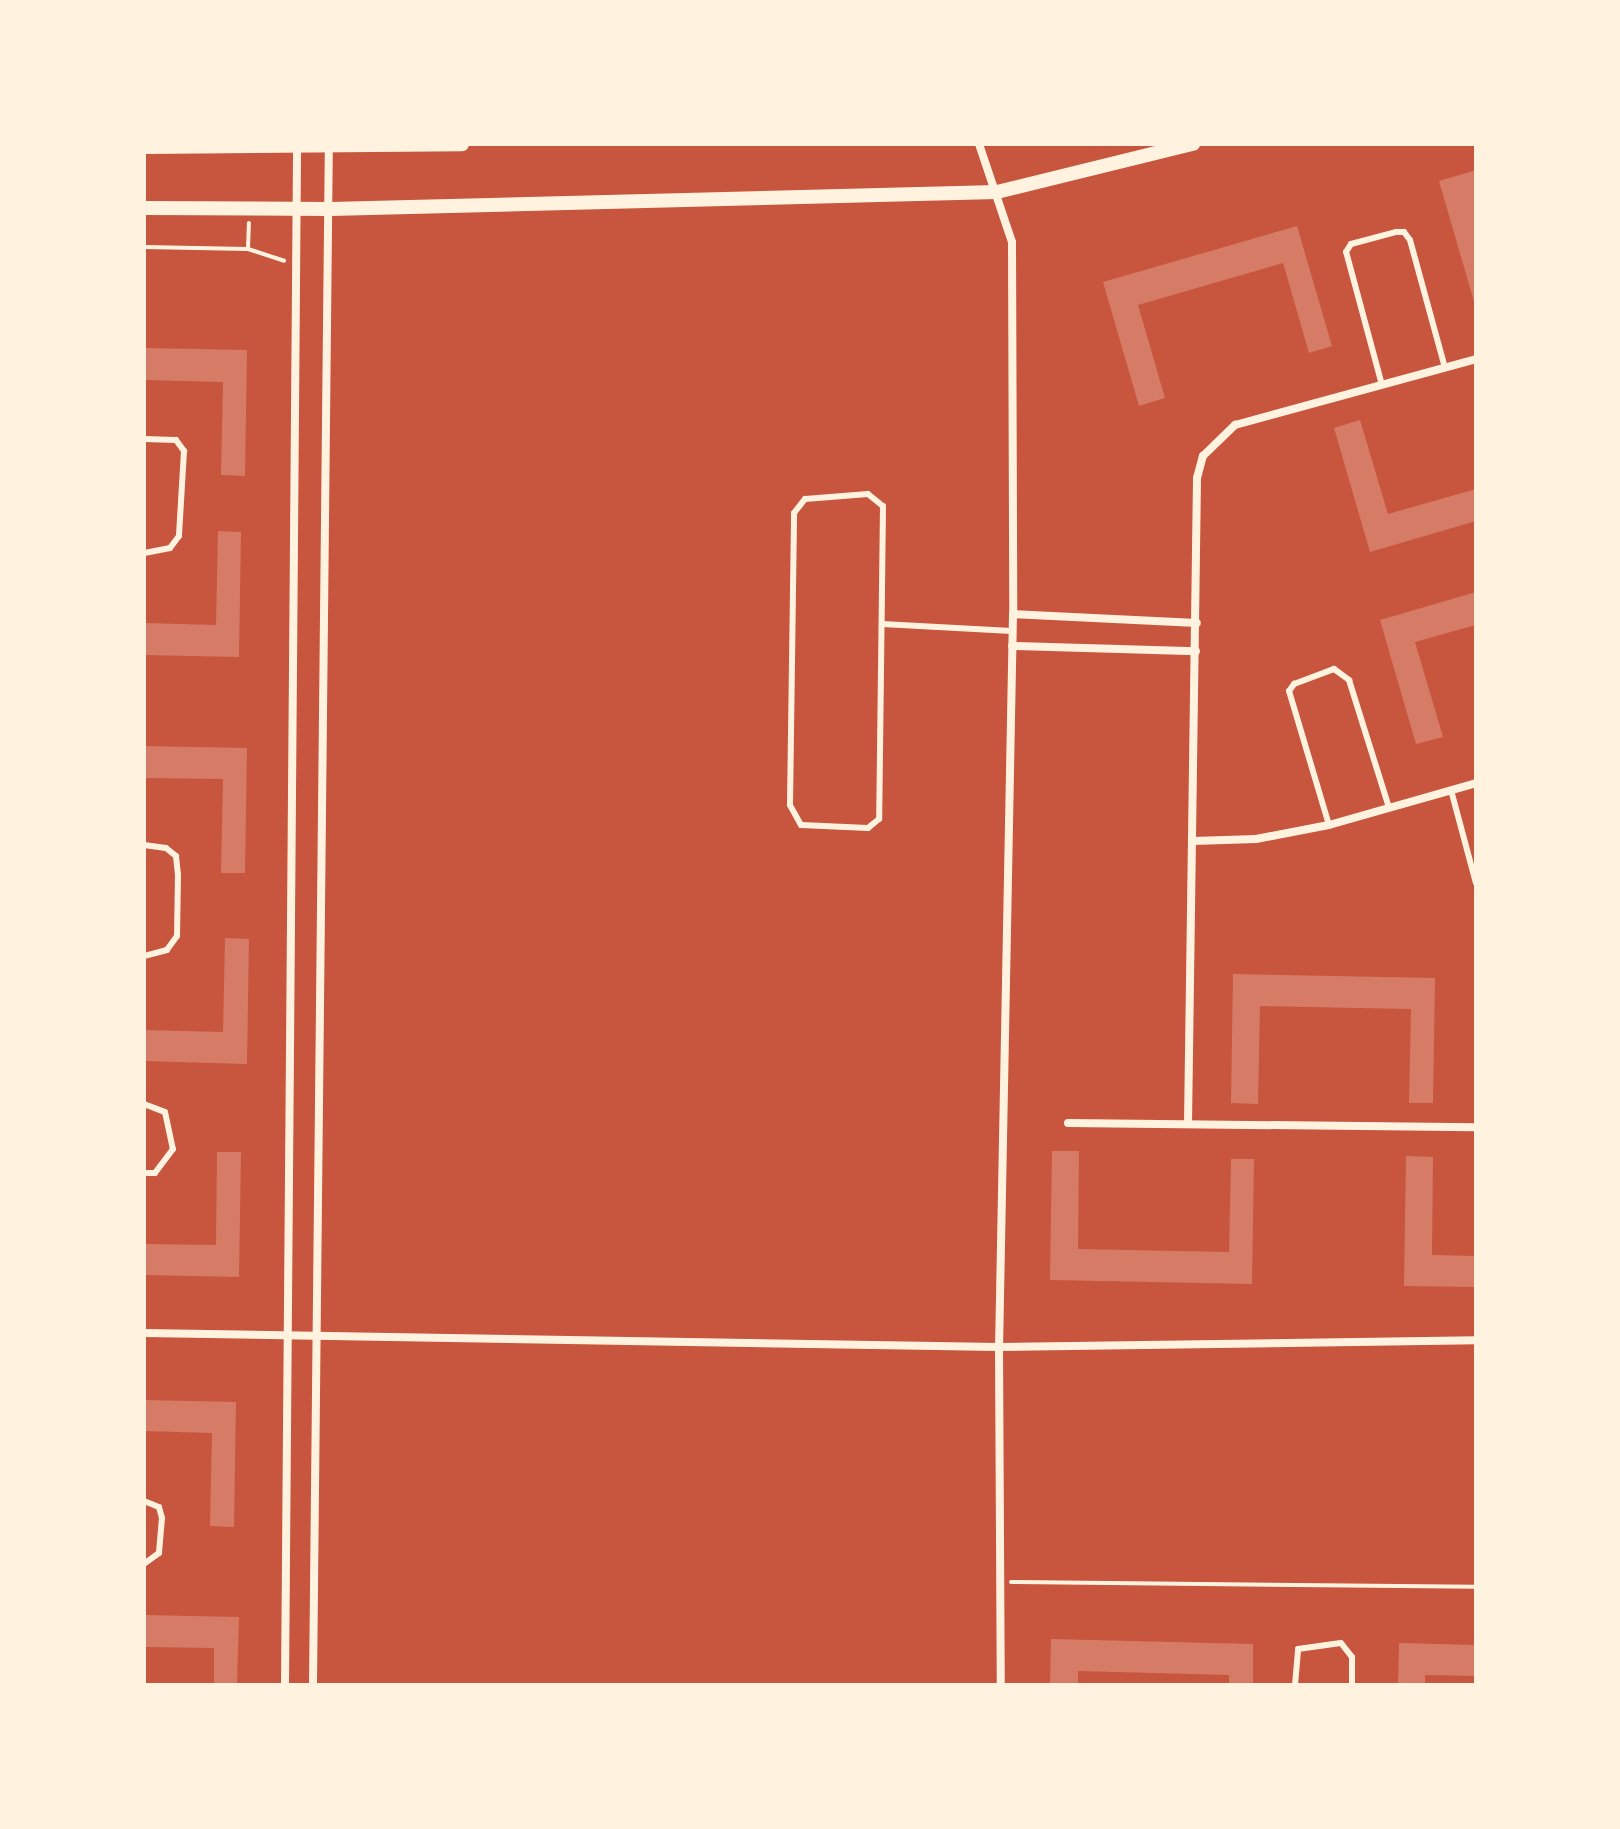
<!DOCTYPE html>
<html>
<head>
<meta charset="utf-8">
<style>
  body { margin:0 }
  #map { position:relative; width:1620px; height:1829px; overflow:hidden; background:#c8553d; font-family:Rubik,sans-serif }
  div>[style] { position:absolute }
  .building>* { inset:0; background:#d67c66 }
  .path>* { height:4px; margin:-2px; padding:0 2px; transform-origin:2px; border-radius:2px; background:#fff3e0 }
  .service>* { height:6px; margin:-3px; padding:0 3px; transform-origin:3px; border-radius:3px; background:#fff3e0 }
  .minor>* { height:8px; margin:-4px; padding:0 4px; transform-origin:4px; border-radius:4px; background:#fff3e0 }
  .tertiary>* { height:14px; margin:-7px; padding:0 7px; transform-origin:7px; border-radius:7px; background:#fff3e0 }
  span { translate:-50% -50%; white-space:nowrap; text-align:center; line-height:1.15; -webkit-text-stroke:6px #fff3e0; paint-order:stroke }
  .frame { position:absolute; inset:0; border:146px solid #fff3e0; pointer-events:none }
</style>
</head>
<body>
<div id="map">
  <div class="building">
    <div style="clip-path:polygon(1476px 170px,1474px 204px,1475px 305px,1439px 181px)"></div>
    <div style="clip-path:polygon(1297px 226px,1332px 346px,1309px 353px,1283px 263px,1138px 305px,1165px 398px,1139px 406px,1103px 282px)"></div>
    <div style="clip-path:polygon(144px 348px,247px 350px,245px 476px,221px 475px,223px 382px,144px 380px)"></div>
    <div style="clip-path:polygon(1360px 420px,1388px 514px,1476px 489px,1476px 521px,1370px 552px,1334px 428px)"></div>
    <div style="clip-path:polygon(218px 531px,241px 532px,239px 657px,144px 655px,144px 623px,216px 625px)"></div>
    <div style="clip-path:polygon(1476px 592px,1476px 625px,1415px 642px,1443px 737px,1416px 744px,1380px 620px)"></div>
    <div style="clip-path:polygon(144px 746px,247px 748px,245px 873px,221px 873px,223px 779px,144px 778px)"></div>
    <div style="clip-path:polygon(225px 938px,249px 939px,247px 1064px,144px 1061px,144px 1030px,223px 1032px)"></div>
    <div style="clip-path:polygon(1233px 974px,1435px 978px,1433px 1103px,1409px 1103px,1411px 1009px,1260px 1006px,1258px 1104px,1231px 1103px)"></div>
    <div style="clip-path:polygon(1052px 1151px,1079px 1151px,1078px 1249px,1229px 1252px,1231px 1159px,1254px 1159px,1252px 1284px,1050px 1280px)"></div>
    <div style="clip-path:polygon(217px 1152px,241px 1152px,239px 1277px,144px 1275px,144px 1244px,216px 1245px)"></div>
    <div style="clip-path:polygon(1406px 1156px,1433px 1157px,1432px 1255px,1476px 1256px,1476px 1287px,1404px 1286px)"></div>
    <div style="clip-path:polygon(144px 1400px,236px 1402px,234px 1527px,210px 1526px,212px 1433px,144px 1431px)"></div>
    <div style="clip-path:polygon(144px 1615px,239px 1617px,237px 1685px,214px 1685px,214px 1648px,144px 1647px)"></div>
    <div style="clip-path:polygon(1051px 1639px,1253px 1644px,1253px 1685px,1229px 1685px,1229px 1675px,1078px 1671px,1078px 1685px,1050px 1685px)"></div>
    <div style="clip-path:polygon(1399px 1643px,1476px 1645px,1476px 1676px,1425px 1675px,1425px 1685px,1398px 1685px)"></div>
  </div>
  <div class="path">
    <div style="left:144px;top:247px;width:104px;rotate:1.1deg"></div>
    <div style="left:248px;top:249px;width:38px;rotate:18deg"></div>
    <div style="left:248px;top:249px;width:26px;rotate:-88deg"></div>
    <div style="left:1011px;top:1582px;width:465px;rotate:0.6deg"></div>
  </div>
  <div class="service">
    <div style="left:1382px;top:385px;width:138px;rotate:-105.1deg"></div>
    <div style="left:1346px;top:252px;width:9px;rotate:-58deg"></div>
    <div style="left:1351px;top:244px;width:47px;rotate:-14.9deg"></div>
    <div style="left:1396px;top:232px;width:8px"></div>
    <div style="left:1404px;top:232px;width:10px;rotate:53deg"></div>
    <div style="left:1410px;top:240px;width:133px;rotate:74.7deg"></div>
    <div style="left:144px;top:439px;width:32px;rotate:2deg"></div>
    <div style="left:176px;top:440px;width:14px;rotate:54deg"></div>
    <div style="left:184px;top:451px;width:85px;rotate:93.4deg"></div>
    <div style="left:179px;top:536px;width:15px;rotate:127deg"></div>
    <div style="left:170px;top:548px;width:26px;rotate:169deg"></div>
    <div style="left:868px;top:494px;width:19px;rotate:39deg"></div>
    <div style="left:883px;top:506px;width:313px;rotate:90.7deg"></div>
    <div style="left:879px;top:819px;width:14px;rotate:141deg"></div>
    <div style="left:868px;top:828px;width:67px;rotate:-177.4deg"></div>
    <div style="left:801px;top:825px;width:23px;rotate:-119deg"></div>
    <div style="left:790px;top:805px;width:292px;rotate:-89.2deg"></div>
    <div style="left:794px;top:513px;width:18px;rotate:-52deg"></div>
    <div style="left:805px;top:499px;width:63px;rotate:-4.5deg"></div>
    <div style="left:882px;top:624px;width:130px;rotate:3.1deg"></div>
    <div style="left:1451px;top:790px;width:96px;rotate:75deg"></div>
    <div style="left:1329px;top:825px;width:140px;rotate:-106.6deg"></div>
    <div style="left:1289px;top:691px;width:9px;rotate:-54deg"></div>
    <div style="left:1294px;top:684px;width:43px;rotate:-20.6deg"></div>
    <div style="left:1334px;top:669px;width:19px;rotate:36deg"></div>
    <div style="left:1349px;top:680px;width:134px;rotate:72.6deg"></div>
    <div style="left:144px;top:845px;width:22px;rotate:8deg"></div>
    <div style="left:166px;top:848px;width:13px;rotate:39deg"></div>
    <div style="left:176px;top:856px;width:18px;rotate:84deg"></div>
    <div style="left:178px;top:874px;width:62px;rotate:90.9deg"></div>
    <div style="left:177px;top:936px;width:17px;rotate:126deg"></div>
    <div style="left:167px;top:950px;width:24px;rotate:165deg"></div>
    <div style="left:144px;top:1104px;width:22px;rotate:21deg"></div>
    <div style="left:165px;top:1112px;width:38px;rotate:78deg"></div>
    <div style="left:173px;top:1149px;width:30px;rotate:127deg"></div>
    <div style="left:155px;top:1173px;width:11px;rotate:180deg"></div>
    <div style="left:144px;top:1501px;width:16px;rotate:22deg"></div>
    <div style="left:159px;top:1507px;width:11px;rotate:75deg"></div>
    <div style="left:162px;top:1518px;width:35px;rotate:95deg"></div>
    <div style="left:159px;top:1553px;width:19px;rotate:144deg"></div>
    <div style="left:1295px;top:1685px;width:36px;rotate:-85deg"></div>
    <div style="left:1298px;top:1649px;width:43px;rotate:-7.9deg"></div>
    <div style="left:1341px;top:1643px;width:18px;rotate:52deg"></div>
    <div style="left:1352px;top:1657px;width:28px;rotate:90deg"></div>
  </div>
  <div class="minor">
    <div style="left:979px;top:144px;width:103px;rotate:71.4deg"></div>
    <div style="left:1012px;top:242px;width:372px;rotate:89.8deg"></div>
    <div style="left:1013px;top:614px;width:733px;rotate:91.09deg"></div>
    <div style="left:999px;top:1347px;width:338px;rotate:89.7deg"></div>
    <div style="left:1013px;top:614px;width:184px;rotate:2.8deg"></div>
    <div style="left:1012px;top:646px;width:184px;rotate:1.6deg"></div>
    <div style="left:1193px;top:841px;width:63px;rotate:-1.8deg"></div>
    <div style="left:1256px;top:839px;width:74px;rotate:-10.9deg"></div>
    <div style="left:1329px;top:825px;width:153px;rotate:-15.9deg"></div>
    <div style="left:1068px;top:1123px;width:408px;rotate:0.6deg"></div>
    <div style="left:1188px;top:1124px;width:646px;rotate:-89.2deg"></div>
    <div style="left:1197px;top:478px;width:23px;rotate:-75deg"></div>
    <div style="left:1203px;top:456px;width:45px;rotate:-44.1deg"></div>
    <div style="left:1235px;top:425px;width:250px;rotate:-15.3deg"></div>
    <div style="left:144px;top:1333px;width:855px;rotate:0.94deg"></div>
    <div style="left:999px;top:1347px;width:477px;rotate:-0.8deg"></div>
    <div style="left:285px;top:1685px;width:1540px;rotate:-89.55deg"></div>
    <div style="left:313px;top:1685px;width:1541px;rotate:-89.41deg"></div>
  </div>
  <div class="tertiary">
    <div style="left:144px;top:147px;width:318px;rotate:-0.5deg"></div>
    <div style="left:144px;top:208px;width:186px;rotate:0.3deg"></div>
    <div style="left:330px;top:209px;width:667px;rotate:-1.46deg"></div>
    <div style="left:997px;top:192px;width:202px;rotate:-13.8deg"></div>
  </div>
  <div class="frame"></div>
</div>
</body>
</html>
